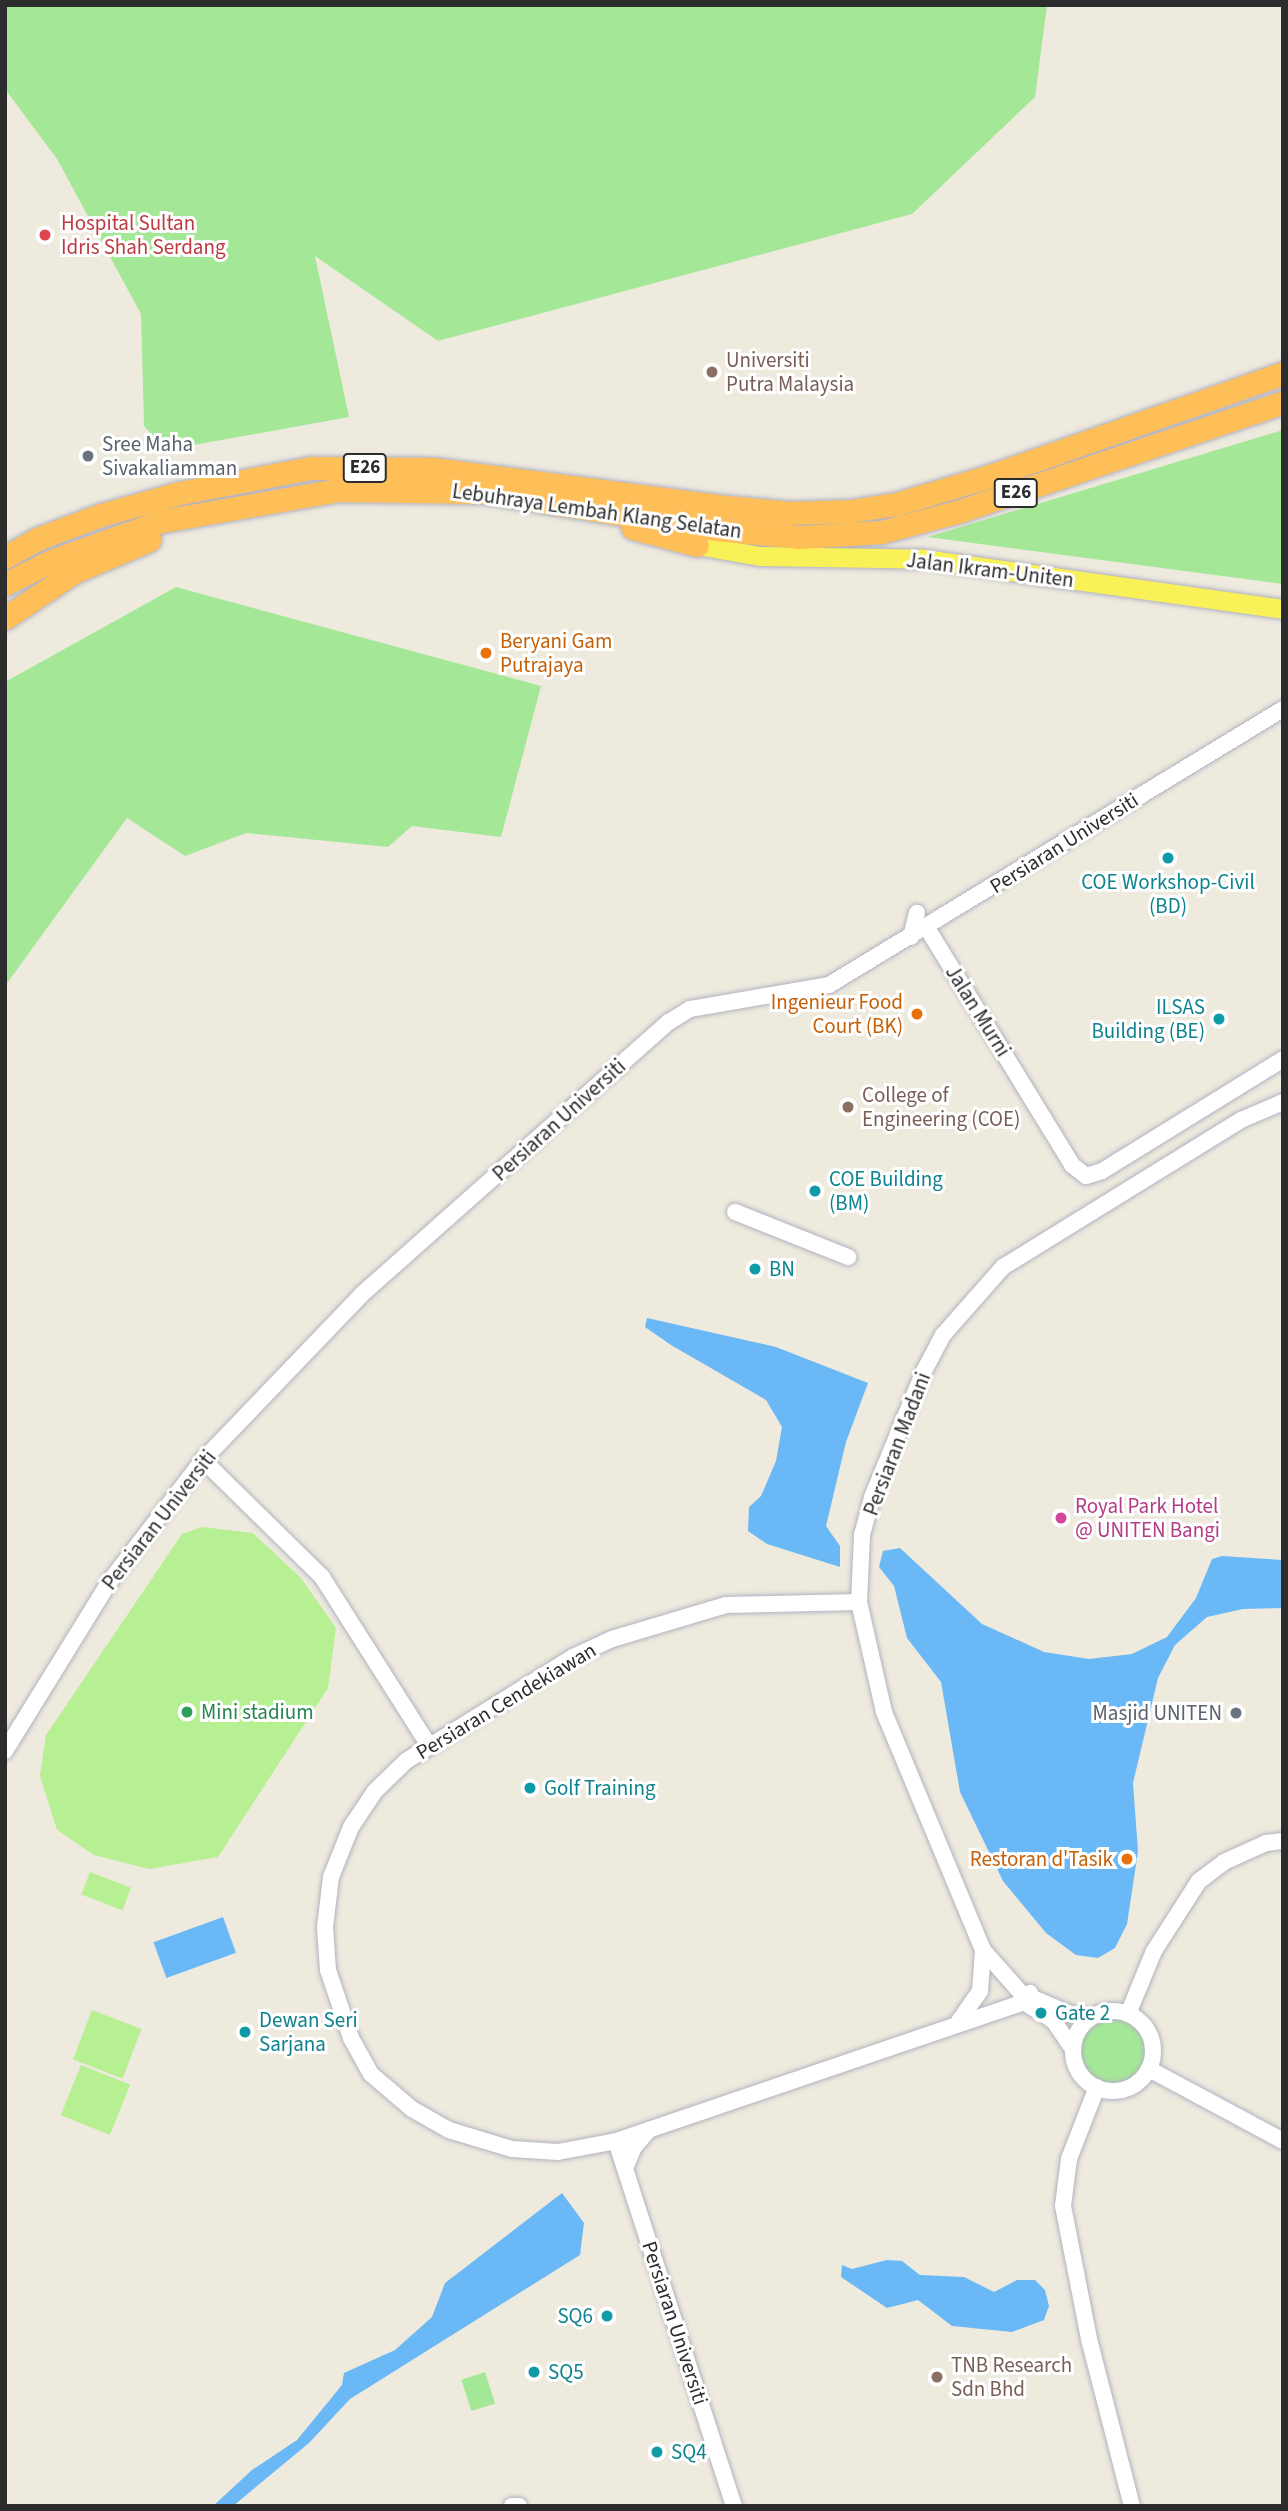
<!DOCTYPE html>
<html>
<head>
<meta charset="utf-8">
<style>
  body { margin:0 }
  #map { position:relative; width:1288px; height:2511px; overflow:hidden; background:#eeeade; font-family:"Source Sans 3",sans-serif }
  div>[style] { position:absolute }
  .green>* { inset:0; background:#a4e897; transform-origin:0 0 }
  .round { border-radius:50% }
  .pitch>* { inset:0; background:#b7f092; transform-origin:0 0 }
  .water>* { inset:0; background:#6bb8f6; transform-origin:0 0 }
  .roads { filter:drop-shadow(0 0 2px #b2b2c0) drop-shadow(0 0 2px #b2b2c0) }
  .minor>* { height:16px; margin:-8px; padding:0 8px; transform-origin:8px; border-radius:8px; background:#fff }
  .minor>.ring { margin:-8px; padding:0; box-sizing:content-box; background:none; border:16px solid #fff; border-radius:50% }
  .major>* { height:19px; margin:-9.5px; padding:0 9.5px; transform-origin:9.5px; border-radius:9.5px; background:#f9f158 }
  .highway>* { height:23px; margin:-11.5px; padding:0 11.5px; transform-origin:11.5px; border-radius:11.5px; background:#ffbf58 }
  .dots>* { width:19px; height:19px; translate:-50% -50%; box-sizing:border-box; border:4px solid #fff; border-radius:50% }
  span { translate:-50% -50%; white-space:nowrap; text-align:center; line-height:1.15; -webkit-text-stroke:6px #fff; paint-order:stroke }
  .shield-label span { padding:2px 5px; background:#fff; border:2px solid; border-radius:5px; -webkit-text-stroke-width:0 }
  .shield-label { font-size:19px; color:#2c2c2c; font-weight:700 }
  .health-label { font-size:21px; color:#be3a42 }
  .left { translate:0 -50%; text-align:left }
  .education-label { font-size:21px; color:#785e54 }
  .worship-label { font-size:21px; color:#5b616d }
  .right { translate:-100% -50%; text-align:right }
  .street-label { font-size:21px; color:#2c2c2c }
  .food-label { font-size:21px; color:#c56008 }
  .culture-label { font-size:21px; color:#0d838f }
  .hotel-label { font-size:21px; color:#b23c85 }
  .leisure-label { font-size:21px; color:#27864d }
  .frame { position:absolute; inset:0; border:7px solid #2c2c2c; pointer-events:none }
</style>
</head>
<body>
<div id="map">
  <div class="green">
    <div style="clip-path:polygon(5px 5px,1047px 5px,1035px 97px,912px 214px,438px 341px,315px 256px,349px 417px,166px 450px,144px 426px,141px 314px,57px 159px,5px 89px)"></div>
    <div style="clip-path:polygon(1283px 430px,1283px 584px,928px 537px)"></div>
    <div style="clip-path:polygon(176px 587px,541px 686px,501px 837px,412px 826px,388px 847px,246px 833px,185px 856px,127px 818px,5px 986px,5px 682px)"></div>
    <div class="round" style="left:1079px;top:2016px;width:68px;height:68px"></div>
    <div style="left:485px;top:2372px;width:33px;height:25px;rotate:72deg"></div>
  </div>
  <div class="pitch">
    <div style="clip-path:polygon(202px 1527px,253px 1533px,301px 1578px,336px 1628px,328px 1688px,218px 1857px,149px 1869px,94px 1855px,57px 1830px,40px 1776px,46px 1735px,182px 1534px)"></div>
    <div style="left:90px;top:1872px;width:44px;height:24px;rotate:21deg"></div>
    <div style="left:92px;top:2010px;width:53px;height:53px;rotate:21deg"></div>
    <div style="left:81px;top:2065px;width:53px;height:54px;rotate:22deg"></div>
  </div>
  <div class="water">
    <div style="clip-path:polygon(647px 1318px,776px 1347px,868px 1383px,846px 1442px,826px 1526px,840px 1546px,840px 1567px,767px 1544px,748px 1531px,749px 1507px,761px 1496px,776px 1461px,782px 1427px,766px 1400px,671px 1345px,645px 1327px)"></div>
    <div style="clip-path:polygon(900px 1548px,982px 1624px,1044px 1652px,1089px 1659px,1132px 1654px,1167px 1637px,1196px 1598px,1212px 1559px,1222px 1556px,1283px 1560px,1283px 1608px,1243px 1609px,1207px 1617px,1175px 1645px,1158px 1678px,1133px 1783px,1138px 1851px,1127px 1924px,1115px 1948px,1098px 1958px,1076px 1955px,1046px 1933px,1003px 1881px,960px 1792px,941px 1682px,907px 1638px,894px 1586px,879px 1567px,883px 1551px)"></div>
    <div style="left:223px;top:1917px;width:38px;height:74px;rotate:70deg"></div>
    <div style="clip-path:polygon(562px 2193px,584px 2223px,580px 2255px,350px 2399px,309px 2443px,233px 2506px,213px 2506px,252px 2470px,297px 2440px,342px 2385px,344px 2373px,395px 2350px,432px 2317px,445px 2283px)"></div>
    <div style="clip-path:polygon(887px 2260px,902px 2261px,920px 2275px,964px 2277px,994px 2292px,1017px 2280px,1035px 2280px,1045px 2290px,1049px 2306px,1044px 2320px,1012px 2332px,952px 2326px,918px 2300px,887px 2308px,841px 2277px,842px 2265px,852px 2269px)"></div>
  </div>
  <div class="roads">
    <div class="minor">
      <div style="left:927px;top:928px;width:278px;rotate:58.5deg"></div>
      <div style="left:1072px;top:1165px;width:18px;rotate:38deg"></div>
      <div style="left:1086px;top:1176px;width:17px;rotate:-17deg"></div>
      <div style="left:1102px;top:1171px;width:213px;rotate:-31.7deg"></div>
      <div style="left:911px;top:937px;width:25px;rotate:-76deg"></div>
      <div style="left:735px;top:1212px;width:122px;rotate:21.7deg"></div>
      <div style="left:203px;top:1460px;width:167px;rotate:44.5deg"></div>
      <div style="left:322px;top:1577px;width:198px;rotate:57.6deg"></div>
      <div style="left:859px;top:1602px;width:133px;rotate:178.7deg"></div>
      <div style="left:726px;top:1605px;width:119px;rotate:163.4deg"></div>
      <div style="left:612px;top:1639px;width:43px;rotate:155.2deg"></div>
      <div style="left:573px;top:1657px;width:197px;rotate:148.1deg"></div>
      <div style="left:406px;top:1761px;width:43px;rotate:135.9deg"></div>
      <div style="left:375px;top:1791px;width:43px;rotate:123.7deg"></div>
      <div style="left:351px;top:1827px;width:54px;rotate:111.8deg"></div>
      <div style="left:331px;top:1877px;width:50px;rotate:96.8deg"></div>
      <div style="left:325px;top:1927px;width:43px;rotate:86deg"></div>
      <div style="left:328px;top:1970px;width:72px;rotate:71.3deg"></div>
      <div style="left:351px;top:2038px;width:41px;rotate:60.9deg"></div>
      <div style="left:371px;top:2074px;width:54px;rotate:40.5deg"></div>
      <div style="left:412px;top:2109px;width:43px;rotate:29.6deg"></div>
      <div style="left:449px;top:2130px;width:66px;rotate:16.8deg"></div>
      <div style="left:512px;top:2149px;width:46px;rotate:3.7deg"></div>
      <div style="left:558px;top:2152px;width:59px;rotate:-10.7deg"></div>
      <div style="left:616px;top:2141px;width:431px;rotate:-18.8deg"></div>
      <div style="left:1024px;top:2002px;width:11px;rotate:-56deg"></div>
      <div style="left:5px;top:1751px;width:200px;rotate:-58.3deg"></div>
      <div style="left:110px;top:1581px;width:153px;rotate:-52.5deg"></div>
      <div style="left:203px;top:1460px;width:228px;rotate:-46.2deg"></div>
      <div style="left:361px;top:1295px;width:412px;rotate:-41.6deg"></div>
      <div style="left:669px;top:1022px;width:25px;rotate:-32deg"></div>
      <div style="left:690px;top:1009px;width:141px;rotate:-9.8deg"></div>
      <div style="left:829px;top:985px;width:531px;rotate:-31.3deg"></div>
      <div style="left:1021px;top:1993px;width:56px;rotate:22.9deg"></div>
      <div style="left:1073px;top:2015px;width:19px;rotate:6deg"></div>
      <div class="ring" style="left:1073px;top:2011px;width:64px;height:64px"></div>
      <div style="left:1128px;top:2014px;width:68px;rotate:-67.6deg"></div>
      <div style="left:1154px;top:1951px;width:83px;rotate:-57.3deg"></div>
      <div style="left:1199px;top:1881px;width:31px;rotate:-37deg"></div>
      <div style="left:1224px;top:1862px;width:46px;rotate:-24.3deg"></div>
      <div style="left:1266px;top:1843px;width:17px;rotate:-7deg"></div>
      <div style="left:959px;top:2021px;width:37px;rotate:-55deg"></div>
      <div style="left:980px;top:1991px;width:41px;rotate:-85.8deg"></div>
      <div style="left:1072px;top:2048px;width:32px;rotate:-124deg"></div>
      <div style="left:1054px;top:2021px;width:36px;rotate:-148deg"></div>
      <div style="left:1024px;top:2002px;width:9px;rotate:-108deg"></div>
      <div style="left:1021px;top:1993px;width:57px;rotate:-131.5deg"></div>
      <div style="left:983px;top:1950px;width:258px;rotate:-112.6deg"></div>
      <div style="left:884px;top:1712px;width:113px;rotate:-102.8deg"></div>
      <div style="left:859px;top:1602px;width:67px;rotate:-87.4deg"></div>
      <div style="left:862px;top:1535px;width:39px;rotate:-75deg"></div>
      <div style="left:872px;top:1497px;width:136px;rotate:-67.6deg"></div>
      <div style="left:924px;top:1371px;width:41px;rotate:-62.2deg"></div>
      <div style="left:943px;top:1335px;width:91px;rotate:-48.6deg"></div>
      <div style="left:1003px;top:1267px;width:280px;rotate:-31.7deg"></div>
      <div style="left:1241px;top:1120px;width:46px;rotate:-23.2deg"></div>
      <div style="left:1149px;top:2069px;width:152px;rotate:28.2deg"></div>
      <div style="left:1097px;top:2087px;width:77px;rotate:111.3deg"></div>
      <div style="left:1069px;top:2159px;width:47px;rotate:97.3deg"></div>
      <div style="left:1063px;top:2206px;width:136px;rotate:78.9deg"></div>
      <div style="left:1089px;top:2339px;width:172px;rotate:75.6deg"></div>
      <div style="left:616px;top:2141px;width:384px;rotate:72.1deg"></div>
      <div style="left:625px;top:2168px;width:23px;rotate:-67deg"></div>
      <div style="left:634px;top:2147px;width:23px;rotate:-49deg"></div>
      <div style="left:512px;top:2506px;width:7px"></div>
    </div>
    <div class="major">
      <div style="left:697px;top:545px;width:64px;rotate:9.9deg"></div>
      <div style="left:760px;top:556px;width:164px;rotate:1deg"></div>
      <div style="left:924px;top:559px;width:362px;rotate:7.9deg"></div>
    </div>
    <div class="highway">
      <div style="left:633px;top:528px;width:66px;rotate:14.9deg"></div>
      <div style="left:5px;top:557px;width:37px;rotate:-29deg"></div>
      <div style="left:37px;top:539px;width:68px;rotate:-20.6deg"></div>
      <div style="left:101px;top:515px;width:82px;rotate:-15.6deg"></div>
      <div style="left:180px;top:493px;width:133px;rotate:-10.8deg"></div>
      <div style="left:311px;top:468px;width:122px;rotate:0.5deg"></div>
      <div style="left:433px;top:469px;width:285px;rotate:7.4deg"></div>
      <div style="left:716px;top:506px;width:75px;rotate:5.3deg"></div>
      <div style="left:791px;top:513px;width:60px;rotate:-1.9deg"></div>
      <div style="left:851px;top:511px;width:46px;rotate:-8.8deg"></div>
      <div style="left:896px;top:504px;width:92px;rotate:-16.5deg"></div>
      <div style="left:984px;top:478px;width:317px;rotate:-19.3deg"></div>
      <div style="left:5px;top:584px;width:51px;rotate:-26.6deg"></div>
      <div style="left:51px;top:561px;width:118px;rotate:-19.8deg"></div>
      <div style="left:162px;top:521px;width:178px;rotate:-10deg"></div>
      <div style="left:337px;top:490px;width:147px;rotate:0.8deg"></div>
      <div style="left:484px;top:492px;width:234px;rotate:9.1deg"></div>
      <div style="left:715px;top:529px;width:85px;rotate:5.4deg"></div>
      <div style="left:800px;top:537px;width:81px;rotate:-3.5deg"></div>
      <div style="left:881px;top:532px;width:82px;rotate:-14.9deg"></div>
      <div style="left:960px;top:511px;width:341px;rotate:-18.6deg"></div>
      <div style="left:5px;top:618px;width:83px;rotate:-33.7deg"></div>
      <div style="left:74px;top:572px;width:82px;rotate:-23.1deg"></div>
    </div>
  </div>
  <div class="dots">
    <div style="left:45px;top:235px;background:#e0444e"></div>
    <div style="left:712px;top:372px;background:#8d6e63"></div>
    <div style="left:88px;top:456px;background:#6b7280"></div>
    <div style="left:486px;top:653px;background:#e8710a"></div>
    <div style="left:1168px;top:858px;background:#0f9aa8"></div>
    <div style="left:917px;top:1014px;background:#e8710a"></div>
    <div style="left:1219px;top:1019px;background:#0f9aa8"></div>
    <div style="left:848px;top:1107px;background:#8d6e63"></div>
    <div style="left:815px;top:1191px;background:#0f9aa8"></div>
    <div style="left:755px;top:1269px;background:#0f9aa8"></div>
    <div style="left:1061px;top:1518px;background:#d1479c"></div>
    <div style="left:187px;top:1712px;background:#2e9e5b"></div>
    <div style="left:1236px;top:1713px;background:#6b7280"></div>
    <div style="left:530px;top:1788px;background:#0f9aa8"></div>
    <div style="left:1127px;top:1859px;background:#e8710a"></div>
    <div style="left:1041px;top:2013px;background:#0f9aa8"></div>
    <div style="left:245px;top:2032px;background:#0f9aa8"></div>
    <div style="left:607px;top:2316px;background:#0f9aa8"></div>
    <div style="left:534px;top:2372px;background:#0f9aa8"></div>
    <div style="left:937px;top:2377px;background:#8d6e63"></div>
    <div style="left:657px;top:2452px;background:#0f9aa8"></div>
  </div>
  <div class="shield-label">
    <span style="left:365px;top:468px">E26</span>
    <span style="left:1016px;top:493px">E26</span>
  </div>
  <div class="health-label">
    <span class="left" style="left:61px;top:235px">Hospital Sultan<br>Idris Shah Serdang</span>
  </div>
  <div class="education-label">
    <span class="left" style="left:726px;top:372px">Universiti<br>Putra Malaysia</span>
    <span class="left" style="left:862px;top:1107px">College of<br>Engineering (COE)</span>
    <span class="left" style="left:951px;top:2377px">TNB Research<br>Sdn Bhd</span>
  </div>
  <div class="worship-label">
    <span class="left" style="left:102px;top:456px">Sree Maha<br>Sivakaliamman</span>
    <span class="right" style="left:1222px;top:1713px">Masjid UNITEN</span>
  </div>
  <div class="street-label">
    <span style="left:597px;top:511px;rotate:8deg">Lebuhraya Lembah Klang Selatan</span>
    <span style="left:990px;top:570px;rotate:7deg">Jalan Ikram-Uniten</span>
    <span style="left:1064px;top:843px;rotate:-32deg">Persiaran Universiti</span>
    <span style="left:978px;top:1011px;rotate:58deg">Jalan Murni</span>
    <span style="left:559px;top:1120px;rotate:-42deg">Persiaran Universiti</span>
    <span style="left:897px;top:1444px;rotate:-69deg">Persiaran Madani</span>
    <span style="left:159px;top:1520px;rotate:-52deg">Persiaran Universiti</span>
    <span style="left:506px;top:1701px;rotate:-31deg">Persiaran Cendekiawan</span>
    <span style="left:675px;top:2323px;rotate:72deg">Persiaran Universiti</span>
  </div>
  <div class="food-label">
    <span class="left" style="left:500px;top:653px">Beryani Gam<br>Putrajaya</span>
    <span class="right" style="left:903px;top:1014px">Ingenieur Food<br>Court (BK)</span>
    <span class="right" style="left:1113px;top:1859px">Restoran d'Tasik</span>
  </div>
  <div class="culture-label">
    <span style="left:1168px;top:894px">COE Workshop-Civil<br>(BD)</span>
    <span class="right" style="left:1205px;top:1019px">ILSAS<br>Building (BE)</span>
    <span class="left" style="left:829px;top:1191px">COE Building<br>(BM)</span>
    <span class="left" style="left:769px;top:1269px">BN</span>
    <span class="left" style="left:544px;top:1788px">Golf Training</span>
    <span class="left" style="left:1055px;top:2013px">Gate 2</span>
    <span class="left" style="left:259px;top:2032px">Dewan Seri<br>Sarjana</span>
    <span class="right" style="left:593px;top:2316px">SQ6</span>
    <span class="left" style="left:548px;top:2372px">SQ5</span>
    <span class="left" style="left:671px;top:2452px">SQ4</span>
  </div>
  <div class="hotel-label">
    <span class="left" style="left:1075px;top:1518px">Royal Park Hotel<br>@ UNITEN Bangi</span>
  </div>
  <div class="leisure-label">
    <span class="left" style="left:201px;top:1712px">Mini stadium</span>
  </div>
  <div class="frame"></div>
</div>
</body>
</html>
